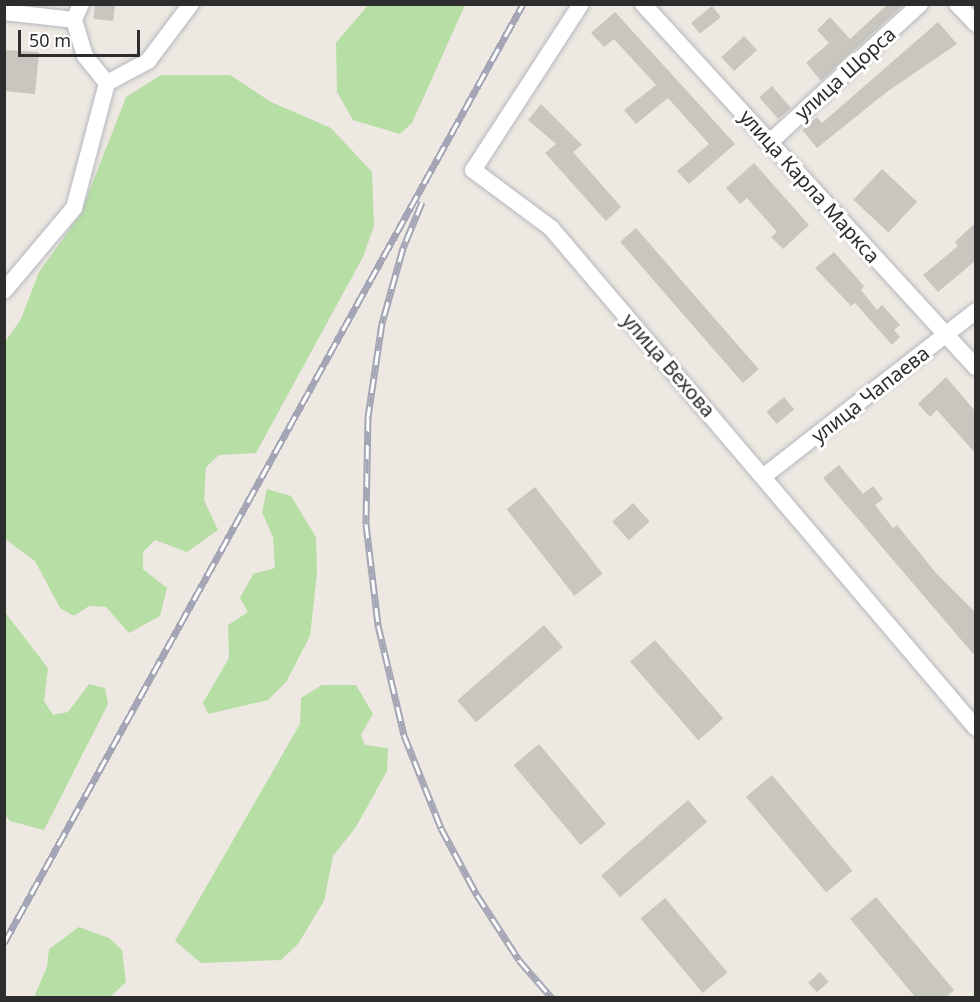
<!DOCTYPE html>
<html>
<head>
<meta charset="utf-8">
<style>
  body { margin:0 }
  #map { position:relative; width:980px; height:1002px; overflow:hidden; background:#ede8e1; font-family:"Noto Sans",sans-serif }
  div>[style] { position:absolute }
  .green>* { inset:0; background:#b7dea4 }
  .building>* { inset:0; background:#c9c6bf; transform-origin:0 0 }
  .roads { filter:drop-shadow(0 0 2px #b4b7bf) drop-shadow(0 0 2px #b4b7bf) }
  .minor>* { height:16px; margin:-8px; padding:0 8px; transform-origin:8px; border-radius:8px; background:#fff }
  .rail>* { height:7px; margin-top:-3.5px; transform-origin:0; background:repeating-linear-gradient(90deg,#fff 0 14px,#a4a6b5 0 28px); box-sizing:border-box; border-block:2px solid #a4a6b5 }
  span { translate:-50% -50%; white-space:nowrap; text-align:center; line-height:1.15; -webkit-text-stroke:6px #fff; paint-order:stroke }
  .street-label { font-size:20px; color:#2d2d2d }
  .frame { position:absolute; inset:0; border:6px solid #2d2d2d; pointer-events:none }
  .scale { position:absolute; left:18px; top:30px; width:122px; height:27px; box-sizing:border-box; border:3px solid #2d2d2d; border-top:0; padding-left:8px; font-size:18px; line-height:21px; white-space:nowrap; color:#2d2d2d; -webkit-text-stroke:4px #fff; paint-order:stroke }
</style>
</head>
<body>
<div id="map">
  <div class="green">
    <div style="clip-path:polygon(368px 5px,465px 5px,412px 123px,400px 134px,353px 120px,337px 92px,336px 43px)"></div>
    <div style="clip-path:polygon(161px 75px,230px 75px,271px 102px,331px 128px,372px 172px,374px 226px,363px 257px,256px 453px,219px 455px,206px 467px,204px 500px,218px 530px,187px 552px,155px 540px,143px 552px,143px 569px,167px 588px,160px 616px,129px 633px,106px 607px,89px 606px,74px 616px,60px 608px,35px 561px,5px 539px,5px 342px,21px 319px,39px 272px,80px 215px,126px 97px)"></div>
    <div style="clip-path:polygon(267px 489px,291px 496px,316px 537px,317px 573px,310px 636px,286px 682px,268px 700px,208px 714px,203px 703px,229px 658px,228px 625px,248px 612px,240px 598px,253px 574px,275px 568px,273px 537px,262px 512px)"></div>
    <div style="clip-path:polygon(4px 611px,48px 668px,44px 701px,53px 715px,68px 712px,89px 684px,105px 688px,108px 704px,44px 830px,10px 821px,5px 815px)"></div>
    <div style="clip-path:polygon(322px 685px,356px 685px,373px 714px,361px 735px,365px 745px,388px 748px,387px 771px,356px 827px,333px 856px,324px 901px,298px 944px,281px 960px,201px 963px,175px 941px,300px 724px,301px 698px)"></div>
    <div style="clip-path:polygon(79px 927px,109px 938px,122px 950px,126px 982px,110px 997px,34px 997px,47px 967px,49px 949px)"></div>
  </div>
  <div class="building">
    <div style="left:95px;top:4px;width:20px;height:15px;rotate:6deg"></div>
    <div style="clip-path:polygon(888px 4px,904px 4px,821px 81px,806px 63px,829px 43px,817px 30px,830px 17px,850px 39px)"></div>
    <div style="left:712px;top:6px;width:14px;height:27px;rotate:51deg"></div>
    <div style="clip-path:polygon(615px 12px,735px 144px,689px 184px,677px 171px,709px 144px,668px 98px,636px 124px,624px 110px,656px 85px,614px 39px,604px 47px,591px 33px)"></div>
    <div style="clip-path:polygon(938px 22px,957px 44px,888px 91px,817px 148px,802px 130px,817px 117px,822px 123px)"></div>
    <div style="left:744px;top:36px;width:19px;height:31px;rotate:47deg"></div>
    <div style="clip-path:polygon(4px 50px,39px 52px,35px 94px,4px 91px)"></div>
    <div style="left:772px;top:86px;width:29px;height:17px;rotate:49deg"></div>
    <div style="clip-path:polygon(541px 104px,582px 145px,573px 152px,621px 207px,606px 221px,545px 153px,556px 144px,528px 120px)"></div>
    <div style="clip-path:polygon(754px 163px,809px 225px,783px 249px,771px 237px,777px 232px,747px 198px,740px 204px,726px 188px)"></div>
    <div style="left:882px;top:169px;width:48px;height:42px;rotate:43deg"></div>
    <div style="clip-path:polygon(975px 223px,975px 261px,938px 292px,923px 275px,958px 246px,955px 242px)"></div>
    <div style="left:636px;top:228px;width:187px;height:21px;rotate:49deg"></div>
    <div style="clip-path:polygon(834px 252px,864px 286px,861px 290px,877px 310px,882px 305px,900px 325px,894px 330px,900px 337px,892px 345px,855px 303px,851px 306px,815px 268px)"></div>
    <div style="clip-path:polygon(946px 377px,975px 411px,975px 453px,937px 410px,930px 417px,918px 404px)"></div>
    <div style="left:784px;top:397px;width:16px;height:23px;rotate:50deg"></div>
    <div style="clip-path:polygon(839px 465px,863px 494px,873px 486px,883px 499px,875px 505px,893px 528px,897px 525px,936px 573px,975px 612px,975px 656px,823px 478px)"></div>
    <div style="left:535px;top:487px;width:110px;height:36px;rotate:52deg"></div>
    <div style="left:633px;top:503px;width:25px;height:28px;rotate:48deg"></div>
    <div style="left:544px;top:625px;width:29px;height:115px;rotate:49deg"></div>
    <div style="left:655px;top:640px;width:104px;height:33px;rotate:49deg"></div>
    <div style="left:539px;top:744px;width:104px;height:33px;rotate:50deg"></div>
    <div style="left:772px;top:775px;width:125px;height:34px;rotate:50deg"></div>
    <div style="left:688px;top:800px;width:29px;height:115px;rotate:49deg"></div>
    <div style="clip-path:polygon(876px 897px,954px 990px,945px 998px,916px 998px,850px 919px)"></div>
    <div style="left:665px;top:898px;width:97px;height:32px;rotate:50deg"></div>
    <div style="left:820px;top:972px;width:13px;height:16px;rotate:48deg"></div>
  </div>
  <div class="roads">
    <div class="minor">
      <div style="left:81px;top:4px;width:17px;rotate:114deg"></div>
      <div style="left:74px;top:20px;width:38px;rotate:73deg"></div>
      <div style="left:85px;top:56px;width:35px;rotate:51deg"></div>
      <div style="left:581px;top:4px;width:198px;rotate:123deg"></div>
      <div style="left:473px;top:170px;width:97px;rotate:36.6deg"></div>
      <div style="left:551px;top:228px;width:656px;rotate:49.64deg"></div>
      <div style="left:643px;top:4px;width:493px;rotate:47.5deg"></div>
      <div style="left:957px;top:4px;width:28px;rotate:46deg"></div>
      <div style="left:4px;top:12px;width:70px;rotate:6.5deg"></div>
      <div style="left:770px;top:142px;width:204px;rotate:-42.6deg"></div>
      <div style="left:4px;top:291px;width:109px;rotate:-49.9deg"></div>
      <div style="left:74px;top:208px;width:129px;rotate:-75.2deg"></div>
      <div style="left:107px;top:83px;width:47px;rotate:-28.2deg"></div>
      <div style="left:148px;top:61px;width:71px;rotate:-53deg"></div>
      <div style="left:764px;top:476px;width:269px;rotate:-37.9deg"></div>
    </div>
  </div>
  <div class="rail">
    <div style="left:422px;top:202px;width:50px;rotate:112.4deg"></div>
    <div style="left:403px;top:248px;width:78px;rotate:105.6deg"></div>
    <div style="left:382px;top:323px;width:95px;rotate:98.5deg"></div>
    <div style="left:368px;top:417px;width:107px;rotate:91.1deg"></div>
    <div style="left:366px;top:524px;width:102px;rotate:83.2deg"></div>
    <div style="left:378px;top:625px;width:113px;rotate:76.7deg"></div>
    <div style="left:404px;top:735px;width:100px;rotate:68.3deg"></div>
    <div style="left:441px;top:828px;width:76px;rotate:61.8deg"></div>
    <div style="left:477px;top:895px;width:77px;rotate:57.1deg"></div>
    <div style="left:519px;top:960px;width:50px;rotate:49deg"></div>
    <div style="left:4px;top:943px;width:1073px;rotate:-61.07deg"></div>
  </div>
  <div class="street-label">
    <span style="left:845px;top:73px;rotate:-42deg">улица Щорса</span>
    <span style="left:810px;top:186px;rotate:48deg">улица Карла Маркса</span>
    <span style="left:669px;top:365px;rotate:49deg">улица Вехова</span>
    <span style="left:870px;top:394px;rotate:-38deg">улица Чапаева</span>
  </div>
  <div class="frame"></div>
  <div class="scale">50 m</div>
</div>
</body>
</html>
